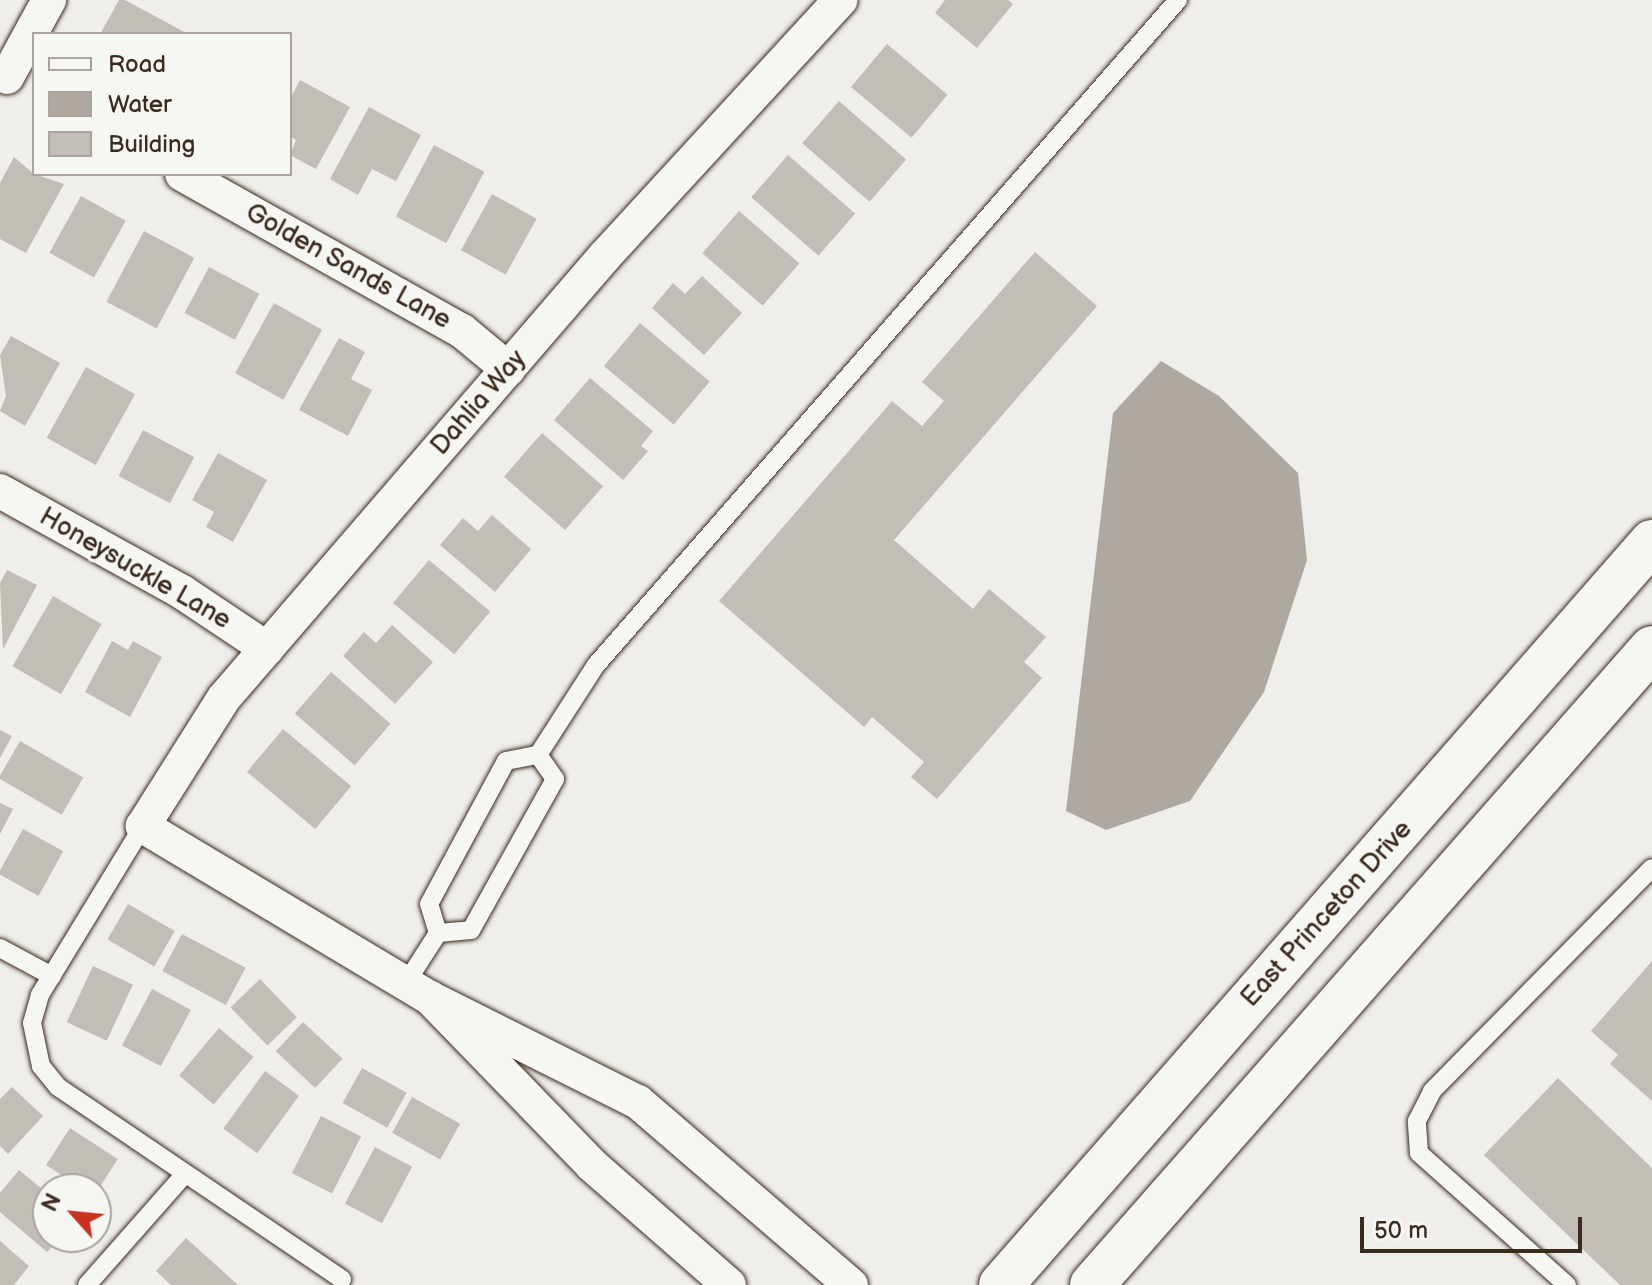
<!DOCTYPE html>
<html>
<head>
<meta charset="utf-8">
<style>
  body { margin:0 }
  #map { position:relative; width:1652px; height:1285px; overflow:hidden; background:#efeeea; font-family:"Balsamiq Sans",sans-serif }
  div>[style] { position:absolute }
  .water>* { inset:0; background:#afa8a1 }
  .building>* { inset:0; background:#c2bdb7; transform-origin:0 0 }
  .roads { filter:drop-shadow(0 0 2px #3b2a1e) drop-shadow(0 0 2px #3b2a1e) }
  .service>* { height:18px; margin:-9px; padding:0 9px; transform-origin:9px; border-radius:9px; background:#f6f6f2 }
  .minor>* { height:34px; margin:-17px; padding:0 17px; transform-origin:17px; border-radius:17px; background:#f6f6f2 }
  .trunk>* { height:44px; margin:-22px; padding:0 22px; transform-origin:22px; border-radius:22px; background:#f6f6f2 }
  span { translate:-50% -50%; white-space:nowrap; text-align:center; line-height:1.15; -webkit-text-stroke:7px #f6f6f2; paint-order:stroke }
  .street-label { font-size:26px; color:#3b2a1e }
  .legend { position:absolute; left:32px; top:32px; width:260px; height:144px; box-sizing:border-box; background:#f6f6f2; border:2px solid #aba49d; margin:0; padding:10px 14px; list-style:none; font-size:24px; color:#3b2a1e }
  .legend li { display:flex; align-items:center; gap:16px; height:40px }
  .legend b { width:40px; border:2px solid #aba49d }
  .north { position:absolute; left:32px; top:1173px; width:80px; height:80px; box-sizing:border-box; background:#f6f6f2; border:2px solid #aba49d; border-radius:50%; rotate:297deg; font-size:22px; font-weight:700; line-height:32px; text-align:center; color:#3b2a1e }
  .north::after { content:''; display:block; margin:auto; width:28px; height:36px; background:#c8321e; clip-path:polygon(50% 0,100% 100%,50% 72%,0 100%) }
  .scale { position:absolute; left:1360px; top:1217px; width:222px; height:36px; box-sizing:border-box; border:4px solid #3b2a1e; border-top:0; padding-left:10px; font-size:24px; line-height:28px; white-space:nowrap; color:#3b2a1e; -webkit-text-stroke:6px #f6f6f2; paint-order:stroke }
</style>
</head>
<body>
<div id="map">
  <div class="water">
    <div style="clip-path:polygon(1161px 361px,1219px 396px,1298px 473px,1307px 560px,1264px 692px,1190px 801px,1106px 830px,1066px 811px,1113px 413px)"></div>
  </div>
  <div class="building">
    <div style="clip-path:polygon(119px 0,125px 0,188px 34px,100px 34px)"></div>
    <div style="clip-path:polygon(945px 0,1008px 0,1013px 4px,977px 48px,935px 13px)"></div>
    <div style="left:887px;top:44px;width:79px;height:56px;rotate:40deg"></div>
    <div style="clip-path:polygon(300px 80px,350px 107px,316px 169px,290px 155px,296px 140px,290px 136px,290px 99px)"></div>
    <div style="left:839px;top:101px;width:89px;height:56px;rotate:41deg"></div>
    <div style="clip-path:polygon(369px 107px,421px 135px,396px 181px,372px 169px,358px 195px,330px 179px)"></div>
    <div style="left:434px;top:145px;width:57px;height:81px;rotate:28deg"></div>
    <div style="left:788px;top:155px;width:89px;height:56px;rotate:41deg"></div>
    <div style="clip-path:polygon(14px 157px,34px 174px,64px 184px,26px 253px,0 239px,0 183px)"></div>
    <div style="left:492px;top:194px;width:51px;height:64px;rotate:29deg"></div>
    <div style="left:81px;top:196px;width:51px;height:65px;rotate:29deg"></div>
    <div style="left:739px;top:211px;width:80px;height:56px;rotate:41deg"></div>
    <div style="left:144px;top:231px;width:57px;height:80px;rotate:28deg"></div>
    <div style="clip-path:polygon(1035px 252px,1097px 306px,894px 540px,973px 609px,989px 589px,1046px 637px,1024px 662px,1042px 678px,937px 799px,911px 777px,924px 762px,872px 717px,864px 727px,719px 601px,892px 401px,922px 426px,944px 401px,922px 382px)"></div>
    <div style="left:209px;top:267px;width:57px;height:52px;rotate:28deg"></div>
    <div style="clip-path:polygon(702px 276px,742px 313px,704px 355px,652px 308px,673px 283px,685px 294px)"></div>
    <div style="left:274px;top:303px;width:55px;height:80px;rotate:29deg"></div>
    <div style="left:640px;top:323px;width:91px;height:56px;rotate:40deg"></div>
    <div style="clip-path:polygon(11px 336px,60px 363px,25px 426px,0 411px,6px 396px,0 355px)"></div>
    <div style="clip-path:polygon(339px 338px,365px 352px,351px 379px,372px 390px,348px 436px,299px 410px)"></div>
    <div style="left:86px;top:367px;width:56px;height:81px;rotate:29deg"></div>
    <div style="clip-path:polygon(590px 378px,653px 431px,641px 446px,648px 451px,623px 480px,554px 420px)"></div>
    <div style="left:143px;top:430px;width:58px;height:52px;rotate:28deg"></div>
    <div style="left:542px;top:433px;width:81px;height:58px;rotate:41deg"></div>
    <div style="clip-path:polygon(218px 453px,267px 480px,233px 542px,206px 527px,214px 512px,192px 500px)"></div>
    <div style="clip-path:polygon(492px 515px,531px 549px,495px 592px,440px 545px,463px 518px,478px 531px)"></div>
    <div style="left:429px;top:560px;width:80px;height:56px;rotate:40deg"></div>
    <div style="clip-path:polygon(7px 570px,37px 585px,3px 649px,0 583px)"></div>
    <div style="left:53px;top:596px;width:56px;height:81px;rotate:30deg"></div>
    <div style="clip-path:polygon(392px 625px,433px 662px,395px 704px,343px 656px,364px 632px,376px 643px)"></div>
    <div style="clip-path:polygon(112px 641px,128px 650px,133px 641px,162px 657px,130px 717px,85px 692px)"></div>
    <div style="left:331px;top:672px;width:79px;height:55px;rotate:41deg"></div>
    <div style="left:283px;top:729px;width:89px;height:56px;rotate:40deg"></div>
    <div style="clip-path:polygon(0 730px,12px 736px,0 758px)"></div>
    <div style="left:20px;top:741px;width:73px;height:43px;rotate:30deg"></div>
    <div style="clip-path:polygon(0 803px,13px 809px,0 834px)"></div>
    <div style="left:23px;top:829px;width:46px;height:51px;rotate:29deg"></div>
    <div style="left:128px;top:904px;width:54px;height:41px;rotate:30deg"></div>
    <div style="left:182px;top:934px;width:72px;height:42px;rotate:28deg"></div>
    <div style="clip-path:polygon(1652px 961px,1652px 1101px,1610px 1064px,1618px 1055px,1591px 1031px)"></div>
    <div style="left:93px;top:966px;width:44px;height:62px;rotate:25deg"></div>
    <div style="left:260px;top:979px;width:53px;height:41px;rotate:46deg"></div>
    <div style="left:152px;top:989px;width:44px;height:64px;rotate:28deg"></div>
    <div style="left:303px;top:1022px;width:54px;height:40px;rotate:43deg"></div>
    <div style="left:219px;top:1028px;width:45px;height:62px;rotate:40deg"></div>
    <div style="left:362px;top:1068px;width:51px;height:40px;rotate:29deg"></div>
    <div style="left:265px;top:1071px;width:42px;height:71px;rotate:36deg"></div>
    <div style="clip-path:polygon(1558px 1078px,1652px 1168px,1652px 1285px,1620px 1285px,1484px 1155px)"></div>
    <div style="clip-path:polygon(12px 1087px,43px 1116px,8px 1154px,0 1146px,0 1099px)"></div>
    <div style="left:412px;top:1097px;width:55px;height:41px;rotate:29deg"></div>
    <div style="left:321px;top:1116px;width:45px;height:64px;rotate:27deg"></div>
    <div style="left:70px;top:1128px;width:57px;height:44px;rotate:33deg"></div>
    <div style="left:375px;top:1147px;width:42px;height:64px;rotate:28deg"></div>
    <div style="clip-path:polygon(19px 1170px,48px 1194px,48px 1237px,60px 1237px,47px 1252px,0 1212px,0 1193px)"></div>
    <div style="clip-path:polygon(186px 1238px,238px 1285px,171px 1285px,156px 1271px)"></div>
    <div style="clip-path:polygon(0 1241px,29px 1266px,14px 1285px,0 1285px)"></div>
  </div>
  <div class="roads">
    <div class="service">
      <div style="left:538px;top:755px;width:107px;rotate:-57.2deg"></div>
      <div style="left:596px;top:665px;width:884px;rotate:-48.81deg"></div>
      <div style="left:143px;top:826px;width:198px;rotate:121.4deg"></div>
      <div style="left:40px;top:995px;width:29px;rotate:106deg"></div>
      <div style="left:32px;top:1023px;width:44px;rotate:78.2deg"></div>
      <div style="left:41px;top:1066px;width:27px;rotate:51deg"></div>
      <div style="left:58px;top:1087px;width:343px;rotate:34.1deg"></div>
      <div style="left:438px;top:933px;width:33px;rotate:-5deg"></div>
      <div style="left:471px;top:930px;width:173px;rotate:-60.9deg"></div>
      <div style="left:555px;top:779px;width:29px;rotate:-125deg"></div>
      <div style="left:438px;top:933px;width:30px;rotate:-107deg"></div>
      <div style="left:429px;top:904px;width:162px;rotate:-61.7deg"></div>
      <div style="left:506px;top:761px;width:33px;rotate:-11deg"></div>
      <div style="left:0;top:948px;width:59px;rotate:28.3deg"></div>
      <div style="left:406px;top:983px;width:59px;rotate:-57.4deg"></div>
      <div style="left:87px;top:1285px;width:148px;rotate:-48.6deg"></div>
      <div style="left:1567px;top:1285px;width:198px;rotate:-138.3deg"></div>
      <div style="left:1419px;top:1153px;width:32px;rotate:-94deg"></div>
      <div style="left:1417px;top:1121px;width:34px;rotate:-63deg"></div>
      <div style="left:1432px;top:1091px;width:313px;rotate:-45.4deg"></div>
    </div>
    <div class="minor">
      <div style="left:7px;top:77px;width:88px;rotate:-61.4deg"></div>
      <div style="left:182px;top:174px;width:321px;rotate:29.3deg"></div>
      <div style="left:462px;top:331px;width:60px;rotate:39.6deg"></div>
      <div style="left:0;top:491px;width:208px;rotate:29deg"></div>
      <div style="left:182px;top:592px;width:102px;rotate:33.8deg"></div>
      <div style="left:430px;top:998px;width:335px;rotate:-149.1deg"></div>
      <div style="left:143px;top:826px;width:151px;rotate:-57.7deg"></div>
      <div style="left:224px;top:698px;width:584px;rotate:-49.24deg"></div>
      <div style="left:605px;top:256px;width:348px;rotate:-47.4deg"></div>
      <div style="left:729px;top:1285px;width:182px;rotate:-138.8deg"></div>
      <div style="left:592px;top:1165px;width:233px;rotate:-134.1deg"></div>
      <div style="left:430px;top:998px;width:233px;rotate:26.6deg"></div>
      <div style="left:638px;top:1102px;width:281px;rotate:40.7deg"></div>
    </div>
    <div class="trunk">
      <div style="left:1001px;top:1285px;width:988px;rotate:-48.78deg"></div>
      <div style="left:1092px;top:1285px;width:848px;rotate:-48.68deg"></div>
    </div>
  </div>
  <div class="street-label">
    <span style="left:348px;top:267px;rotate:29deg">Golden Sands Lane</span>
    <span style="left:479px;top:403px;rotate:-49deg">Dahlia Way</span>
    <span style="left:135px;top:569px;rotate:30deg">Honeysuckle Lane</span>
    <span style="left:1327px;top:914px;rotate:-48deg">East Princeton Drive</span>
  </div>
  <ul class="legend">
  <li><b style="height:10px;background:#f6f6f2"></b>Road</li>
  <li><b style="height:22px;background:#afa8a1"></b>Water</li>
  <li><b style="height:22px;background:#c2bdb7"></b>Building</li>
  </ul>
  <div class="north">N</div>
  <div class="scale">50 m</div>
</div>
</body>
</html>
